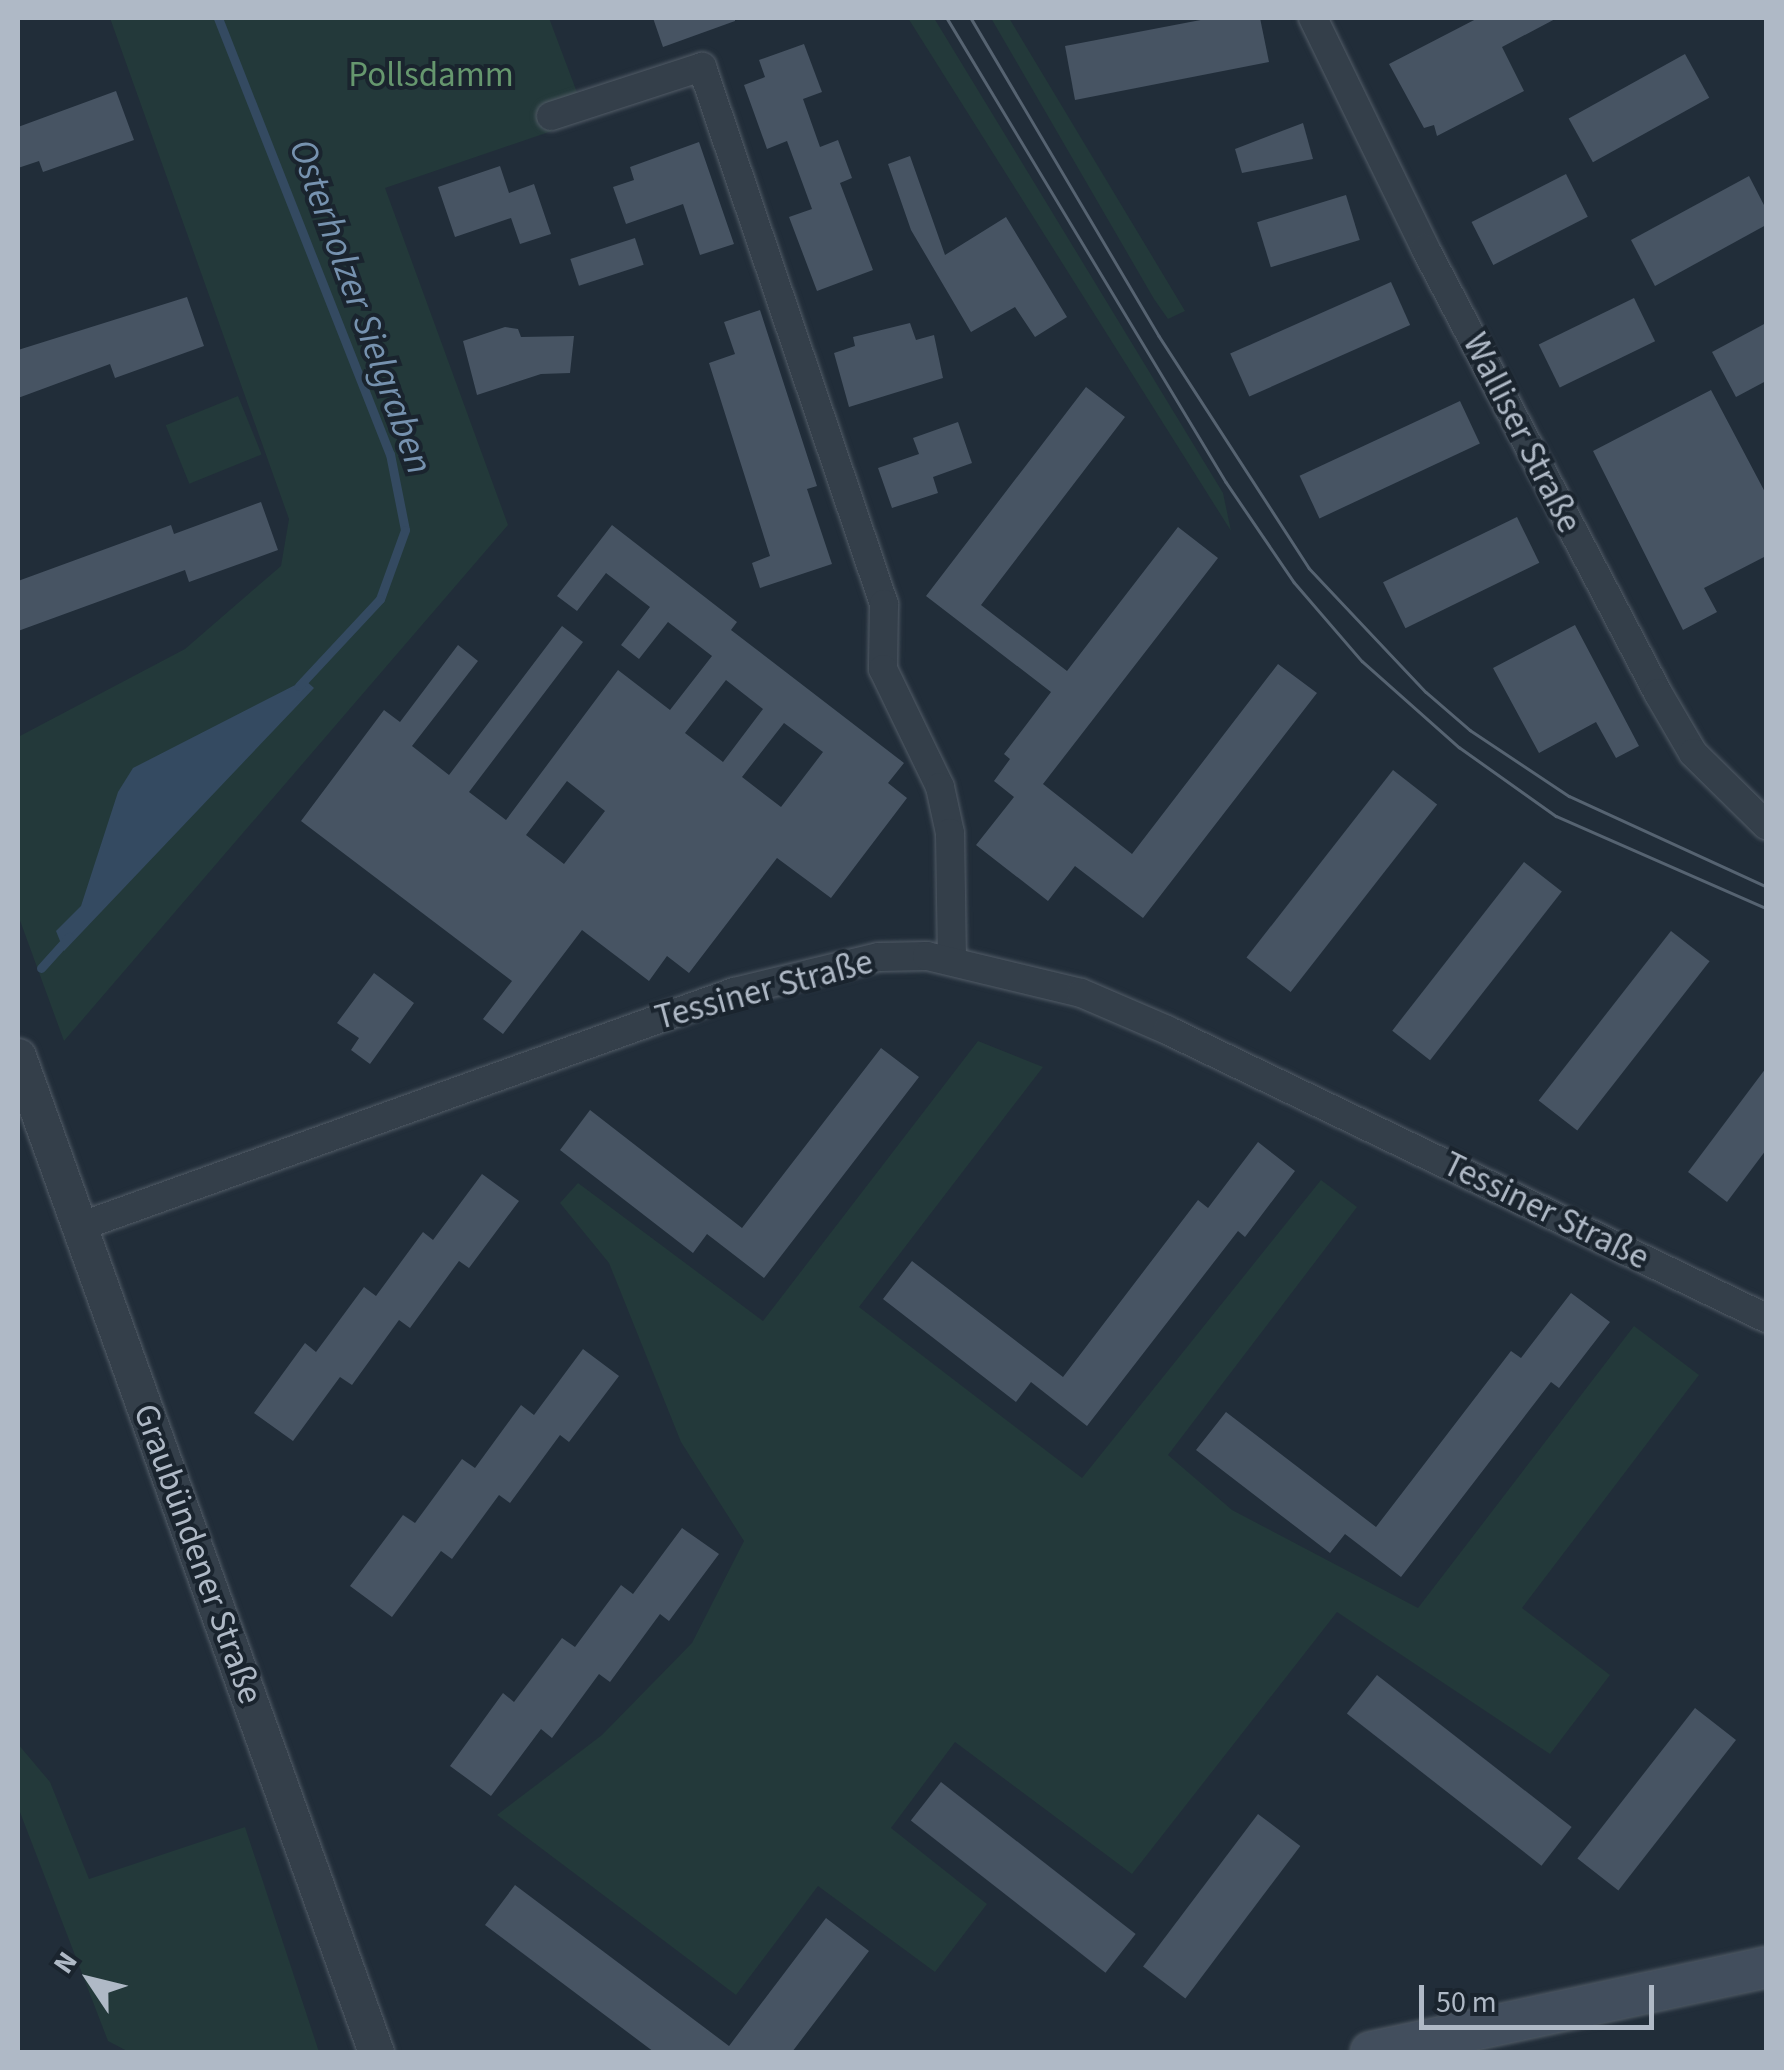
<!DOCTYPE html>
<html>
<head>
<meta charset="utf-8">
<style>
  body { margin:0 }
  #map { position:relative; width:1784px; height:2070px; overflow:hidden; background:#212d39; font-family:"Source Sans 3",sans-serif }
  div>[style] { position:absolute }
  .green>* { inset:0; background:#23393a; transform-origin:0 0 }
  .water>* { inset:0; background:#344a61 }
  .stream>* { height:9px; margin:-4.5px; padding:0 4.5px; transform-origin:4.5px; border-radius:4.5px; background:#344a61 }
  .building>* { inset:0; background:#475463; transform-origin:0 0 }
  .roads { filter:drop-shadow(0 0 2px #525c67) drop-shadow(0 0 2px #525c67) }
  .minor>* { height:28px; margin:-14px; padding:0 14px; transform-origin:14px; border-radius:14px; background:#343f4a }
  .tertiary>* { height:35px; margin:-17.5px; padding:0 17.5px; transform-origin:17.5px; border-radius:17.5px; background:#343f4a }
  .secondary>* { height:40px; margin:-20px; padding:0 20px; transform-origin:20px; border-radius:20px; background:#424e5d }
  .tram>* { height:2.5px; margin:-1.25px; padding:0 1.25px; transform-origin:1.25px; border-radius:1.25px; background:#566371 }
  span { translate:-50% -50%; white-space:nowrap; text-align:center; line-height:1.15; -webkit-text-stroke:8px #1a242e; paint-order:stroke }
  .park-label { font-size:35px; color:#66976e }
  .street-label { font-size:35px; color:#afb9c6 }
  .water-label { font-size:38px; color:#7692af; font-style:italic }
  .frame { position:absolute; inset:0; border:20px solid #afb9c6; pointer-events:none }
  .north { position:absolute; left:40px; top:1930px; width:100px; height:100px; -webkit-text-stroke:8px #1a242e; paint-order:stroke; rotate:305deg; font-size:28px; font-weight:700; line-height:40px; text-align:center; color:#afb9c6 }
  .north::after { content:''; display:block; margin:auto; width:35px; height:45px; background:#afb9c6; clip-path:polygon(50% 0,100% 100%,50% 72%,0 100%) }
  .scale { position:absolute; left:1419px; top:1985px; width:235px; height:45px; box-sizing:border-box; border:5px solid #afb9c6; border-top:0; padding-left:12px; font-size:30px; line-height:35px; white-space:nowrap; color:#afb9c6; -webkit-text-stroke:8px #1a242e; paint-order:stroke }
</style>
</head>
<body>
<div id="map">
  <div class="green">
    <div style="clip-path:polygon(110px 18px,549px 18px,587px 119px,385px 188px,508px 525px,64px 1041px,18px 915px,18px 737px,185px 649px,281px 566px,289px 519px)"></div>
    <div style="clip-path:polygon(908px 18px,934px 18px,1223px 493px,1231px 531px)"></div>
    <div style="clip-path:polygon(991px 18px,1009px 18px,1185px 311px,1168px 319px,1154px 299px)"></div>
    <div style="left:238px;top:396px;width:63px;height:78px;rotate:68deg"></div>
    <div style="clip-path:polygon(978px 1041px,1043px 1067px,859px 1307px,1082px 1478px,1321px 1180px,1357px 1207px,1168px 1455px,1232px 1510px,1418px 1608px,1634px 1326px,1699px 1375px,1522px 1608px,1610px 1675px,1550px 1754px,1337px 1612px,1132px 1874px,955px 1742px,891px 1828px,987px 1904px,935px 1972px,818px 1886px,736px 1995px,497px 1815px,602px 1735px,692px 1643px,744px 1541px,681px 1442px,609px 1263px,560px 1203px,578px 1183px,763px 1321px)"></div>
    <div style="clip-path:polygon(18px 1744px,50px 1782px,89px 1879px,245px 1827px,319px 2052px,129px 2052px,108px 2041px,18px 1807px)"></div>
  </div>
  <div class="water">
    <div style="clip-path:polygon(305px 680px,314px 688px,64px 951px,56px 931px,81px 906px,118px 792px,133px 768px)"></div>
  </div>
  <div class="stream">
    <div style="left:218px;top:18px;width:469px;rotate:68.5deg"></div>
    <div style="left:390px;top:454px;width:77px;rotate:78.8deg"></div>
    <div style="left:405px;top:530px;width:73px;rotate:109.9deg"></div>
    <div style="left:380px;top:599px;width:119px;rotate:133deg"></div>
    <div style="left:41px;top:968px;width:42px;rotate:-47.9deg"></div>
  </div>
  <div class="building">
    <div style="clip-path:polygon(653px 18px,735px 18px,735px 21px,663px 47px)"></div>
    <div style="clip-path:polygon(1211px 18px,1260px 18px,1269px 62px,1075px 100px,1065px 46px)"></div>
    <div style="clip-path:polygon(1478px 18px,1557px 18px,1502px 47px,1524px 91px,1437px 136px,1434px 125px,1424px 128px,1389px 64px)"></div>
    <div style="clip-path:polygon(804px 44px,822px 92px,803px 99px,820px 147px,838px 140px,852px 178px,840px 183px,873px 270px,817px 291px,789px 217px,812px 209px,787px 141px,767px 149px,744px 85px,765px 77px,759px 60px)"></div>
    <div style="left:1685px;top:54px;width:50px;height:133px;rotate:61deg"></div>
    <div style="clip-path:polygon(116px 91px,134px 140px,43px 172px,39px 161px,18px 168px,18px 127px)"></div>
    <div style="clip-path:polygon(1303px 123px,1313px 159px,1242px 173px,1235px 149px)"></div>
    <div style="clip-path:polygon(699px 142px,734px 244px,700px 255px,683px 204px,626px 224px,613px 187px,634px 180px,630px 167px)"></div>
    <div style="clip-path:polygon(910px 156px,945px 255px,1006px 217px,1067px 317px,1035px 337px,1015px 307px,971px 332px,911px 230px,888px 164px)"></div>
    <div style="clip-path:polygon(500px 166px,509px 193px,534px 184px,551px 234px,520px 244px,511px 218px,455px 237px,438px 187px)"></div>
    <div style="left:1566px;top:174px;width:48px;height:106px;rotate:63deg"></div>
    <div style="clip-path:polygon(1749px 176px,1766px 209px,1766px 225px,1655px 286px,1631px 240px)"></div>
    <div style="left:1346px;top:195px;width:47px;height:93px;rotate:73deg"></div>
    <div style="left:635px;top:238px;width:28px;height:68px;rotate:72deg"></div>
    <div style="left:1391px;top:282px;width:47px;height:176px;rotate:66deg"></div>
    <div style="clip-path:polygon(187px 297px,204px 346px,115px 378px,110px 364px,18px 398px,18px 350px)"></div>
    <div style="left:1634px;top:298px;width:48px;height:106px;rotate:64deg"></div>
    <div style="clip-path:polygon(760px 310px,817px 486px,807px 489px,832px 564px,760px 588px,752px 563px,770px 556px,709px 363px,735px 354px,724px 322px)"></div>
    <div style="clip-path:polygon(910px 323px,916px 340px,934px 335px,943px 378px,849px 407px,834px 353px,855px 346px,853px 337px)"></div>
    <div style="clip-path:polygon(1766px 323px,1766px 381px,1736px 397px,1712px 352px)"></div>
    <div style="clip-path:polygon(505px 327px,518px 329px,521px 337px,574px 336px,570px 373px,541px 374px,477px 395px,463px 341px)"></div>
    <div style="clip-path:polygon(1086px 387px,1125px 417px,981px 605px,1067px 671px,1178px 527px,1218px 558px,1043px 784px,1132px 854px,1278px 664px,1317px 693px,1143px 918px,1075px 866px,1048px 901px,976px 845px,1014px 797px,994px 781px,1010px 759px,1004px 754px,1051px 692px,926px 596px)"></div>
    <div style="clip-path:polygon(1711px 390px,1766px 494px,1766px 556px,1704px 588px,1717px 612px,1683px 630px,1593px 451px)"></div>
    <div style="left:1460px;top:401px;width:47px;height:177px;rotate:65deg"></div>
    <div style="clip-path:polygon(958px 422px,972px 463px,933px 477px,938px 493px,892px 508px,878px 468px,919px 454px,913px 438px)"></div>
    <div style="clip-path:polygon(261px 502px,278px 550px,189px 582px,185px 570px,18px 631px,18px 581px,171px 525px,174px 534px)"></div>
    <div style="left:1517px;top:517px;width:51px;height:149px;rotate:64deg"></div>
    <div style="clip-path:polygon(evenodd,612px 525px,737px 622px,731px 630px,904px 763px,888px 783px,907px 798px,831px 898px,777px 858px,689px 973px,667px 956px,649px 981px,582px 930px,503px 1034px,483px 1019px,512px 981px,301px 821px,384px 710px,400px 722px,458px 645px,478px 661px,412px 746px,449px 775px,562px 626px,583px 642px,469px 792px,506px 820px,618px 670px,670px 710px,712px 656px,668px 622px,639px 659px,621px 645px,650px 607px,606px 573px,577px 611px,557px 596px,612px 525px,726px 680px,763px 709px,723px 762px,685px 733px,726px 680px,612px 525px,784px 723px,823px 752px,781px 807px,742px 777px,784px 723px,612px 525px,567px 781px,605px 811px,564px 864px,526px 835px,567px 781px)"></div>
    <div style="clip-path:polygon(1575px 625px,1639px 746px,1616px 758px,1596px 722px,1539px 753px,1493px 668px)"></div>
    <div style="left:1393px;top:770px;width:56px;height:238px;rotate:38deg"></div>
    <div style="left:1524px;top:862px;width:48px;height:214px;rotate:38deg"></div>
    <div style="left:1671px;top:931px;width:49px;height:215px;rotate:38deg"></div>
    <div style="clip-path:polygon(374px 973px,414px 1003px,370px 1064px,351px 1050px,359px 1038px,337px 1023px)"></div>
    <div style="clip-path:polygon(881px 1048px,919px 1077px,764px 1278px,707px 1234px,693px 1253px,560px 1150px,590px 1110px,742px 1228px)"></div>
    <div style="clip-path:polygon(1766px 1068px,1766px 1150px,1727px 1202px,1688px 1172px)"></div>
    <div style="clip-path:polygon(1258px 1142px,1295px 1171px,1245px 1237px,1238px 1231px,1087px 1426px,1031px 1382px,1016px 1402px,883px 1299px,912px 1261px,1063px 1377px,1198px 1200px,1208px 1208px)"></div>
    <div style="clip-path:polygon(482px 1174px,519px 1201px,469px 1268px,459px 1261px,410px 1328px,399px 1320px,352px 1385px,340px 1377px,293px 1441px,254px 1413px,305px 1343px,316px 1352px,364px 1287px,376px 1296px,423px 1232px,433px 1240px)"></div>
    <div style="clip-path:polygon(1571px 1293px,1610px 1322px,1559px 1388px,1551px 1382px,1401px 1577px,1345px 1534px,1330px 1553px,1196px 1450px,1226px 1412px,1376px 1527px,1511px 1351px,1521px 1358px)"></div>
    <div style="clip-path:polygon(583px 1349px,619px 1376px,569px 1442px,560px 1435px,510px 1503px,499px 1495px,452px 1559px,441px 1551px,392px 1617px,350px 1586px,403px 1515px,415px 1523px,462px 1459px,475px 1468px,521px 1405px,534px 1415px)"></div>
    <div style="clip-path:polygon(682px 1528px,719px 1554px,669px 1621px,660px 1614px,610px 1682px,599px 1674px,552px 1738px,541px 1729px,491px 1796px,450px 1766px,503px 1693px,514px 1702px,562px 1638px,575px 1647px,621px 1585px,633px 1594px)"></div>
    <div style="left:1377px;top:1675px;width:247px;height:49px;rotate:38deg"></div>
    <div style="left:1695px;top:1708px;width:52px;height:191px;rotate:38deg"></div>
    <div style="left:941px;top:1782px;width:247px;height:49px;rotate:38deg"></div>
    <div style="left:1258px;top:1814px;width:53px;height:191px;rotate:37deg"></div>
    <div style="clip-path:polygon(515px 1885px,729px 2046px,826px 1918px,869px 1951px,792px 2052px,654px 2052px,485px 1925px)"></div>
  </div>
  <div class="roads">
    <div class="minor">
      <div style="left:1313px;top:18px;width:256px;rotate:64deg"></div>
      <div style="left:1425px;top:248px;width:502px;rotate:62.36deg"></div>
      <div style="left:1658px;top:693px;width:69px;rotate:59.7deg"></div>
      <div style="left:1693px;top:753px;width:103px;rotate:44.6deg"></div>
      <div style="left:551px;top:116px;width:159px;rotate:-18deg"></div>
      <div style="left:702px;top:67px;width:567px;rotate:71.28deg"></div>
      <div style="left:884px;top:604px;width:65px;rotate:90.9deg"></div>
      <div style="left:883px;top:669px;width:131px;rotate:64.2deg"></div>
      <div style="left:940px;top:787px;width:47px;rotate:77.7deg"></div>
      <div style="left:950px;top:833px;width:126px;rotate:89.1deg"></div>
      <div style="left:79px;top:1227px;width:696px;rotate:-19.74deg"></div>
      <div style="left:734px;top:992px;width:149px;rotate:-13.6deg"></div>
      <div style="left:879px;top:957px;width:48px;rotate:-1.2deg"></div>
      <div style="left:927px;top:956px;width:158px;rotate:13.5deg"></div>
      <div style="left:1081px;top:993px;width:94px;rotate:23.3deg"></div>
      <div style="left:1167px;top:1030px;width:665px;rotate:25.68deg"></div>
    </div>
    <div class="tertiary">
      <div style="left:18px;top:1056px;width:1058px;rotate:70.23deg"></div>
    </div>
    <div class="secondary">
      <div style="left:1371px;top:2052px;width:404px;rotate:-12.1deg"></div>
    </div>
  </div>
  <div class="tram">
    <div style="left:947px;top:18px;width:541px;rotate:58.98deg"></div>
    <div style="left:1226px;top:482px;width:121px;rotate:55.8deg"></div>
    <div style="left:1294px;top:582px;width:104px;rotate:49.3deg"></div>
    <div style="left:1362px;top:661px;width:130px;rotate:41.6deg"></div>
    <div style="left:1459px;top:747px;width:119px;rotate:35.4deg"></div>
    <div style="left:1556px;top:816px;width:229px;rotate:23.7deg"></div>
    <div style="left:971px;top:18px;width:369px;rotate:59.4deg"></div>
    <div style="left:1159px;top:336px;width:276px;rotate:57.1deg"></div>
    <div style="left:1309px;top:568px;width:170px;rotate:46.7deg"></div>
    <div style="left:1426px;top:692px;width:58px;rotate:40.8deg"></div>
    <div style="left:1470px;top:730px;width:119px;rotate:33.7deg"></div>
    <div style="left:1569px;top:796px;width:217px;rotate:24.6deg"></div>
  </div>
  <div class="park-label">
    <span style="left:431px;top:75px">Pollsdamm</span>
  </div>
  <div class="street-label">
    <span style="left:1522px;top:433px;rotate:63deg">Walliser Straße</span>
    <span style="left:764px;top:990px;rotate:-15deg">Tessiner Straße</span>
    <span style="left:1546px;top:1211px;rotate:26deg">Tessiner Straße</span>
    <span style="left:198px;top:1554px;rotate:70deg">Graubündener Straße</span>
  </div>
  <div class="water-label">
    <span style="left:360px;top:307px;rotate:70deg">Osterholzer Sielgraben</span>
  </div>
  <div class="frame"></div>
  <div class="north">N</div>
  <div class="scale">50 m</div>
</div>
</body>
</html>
